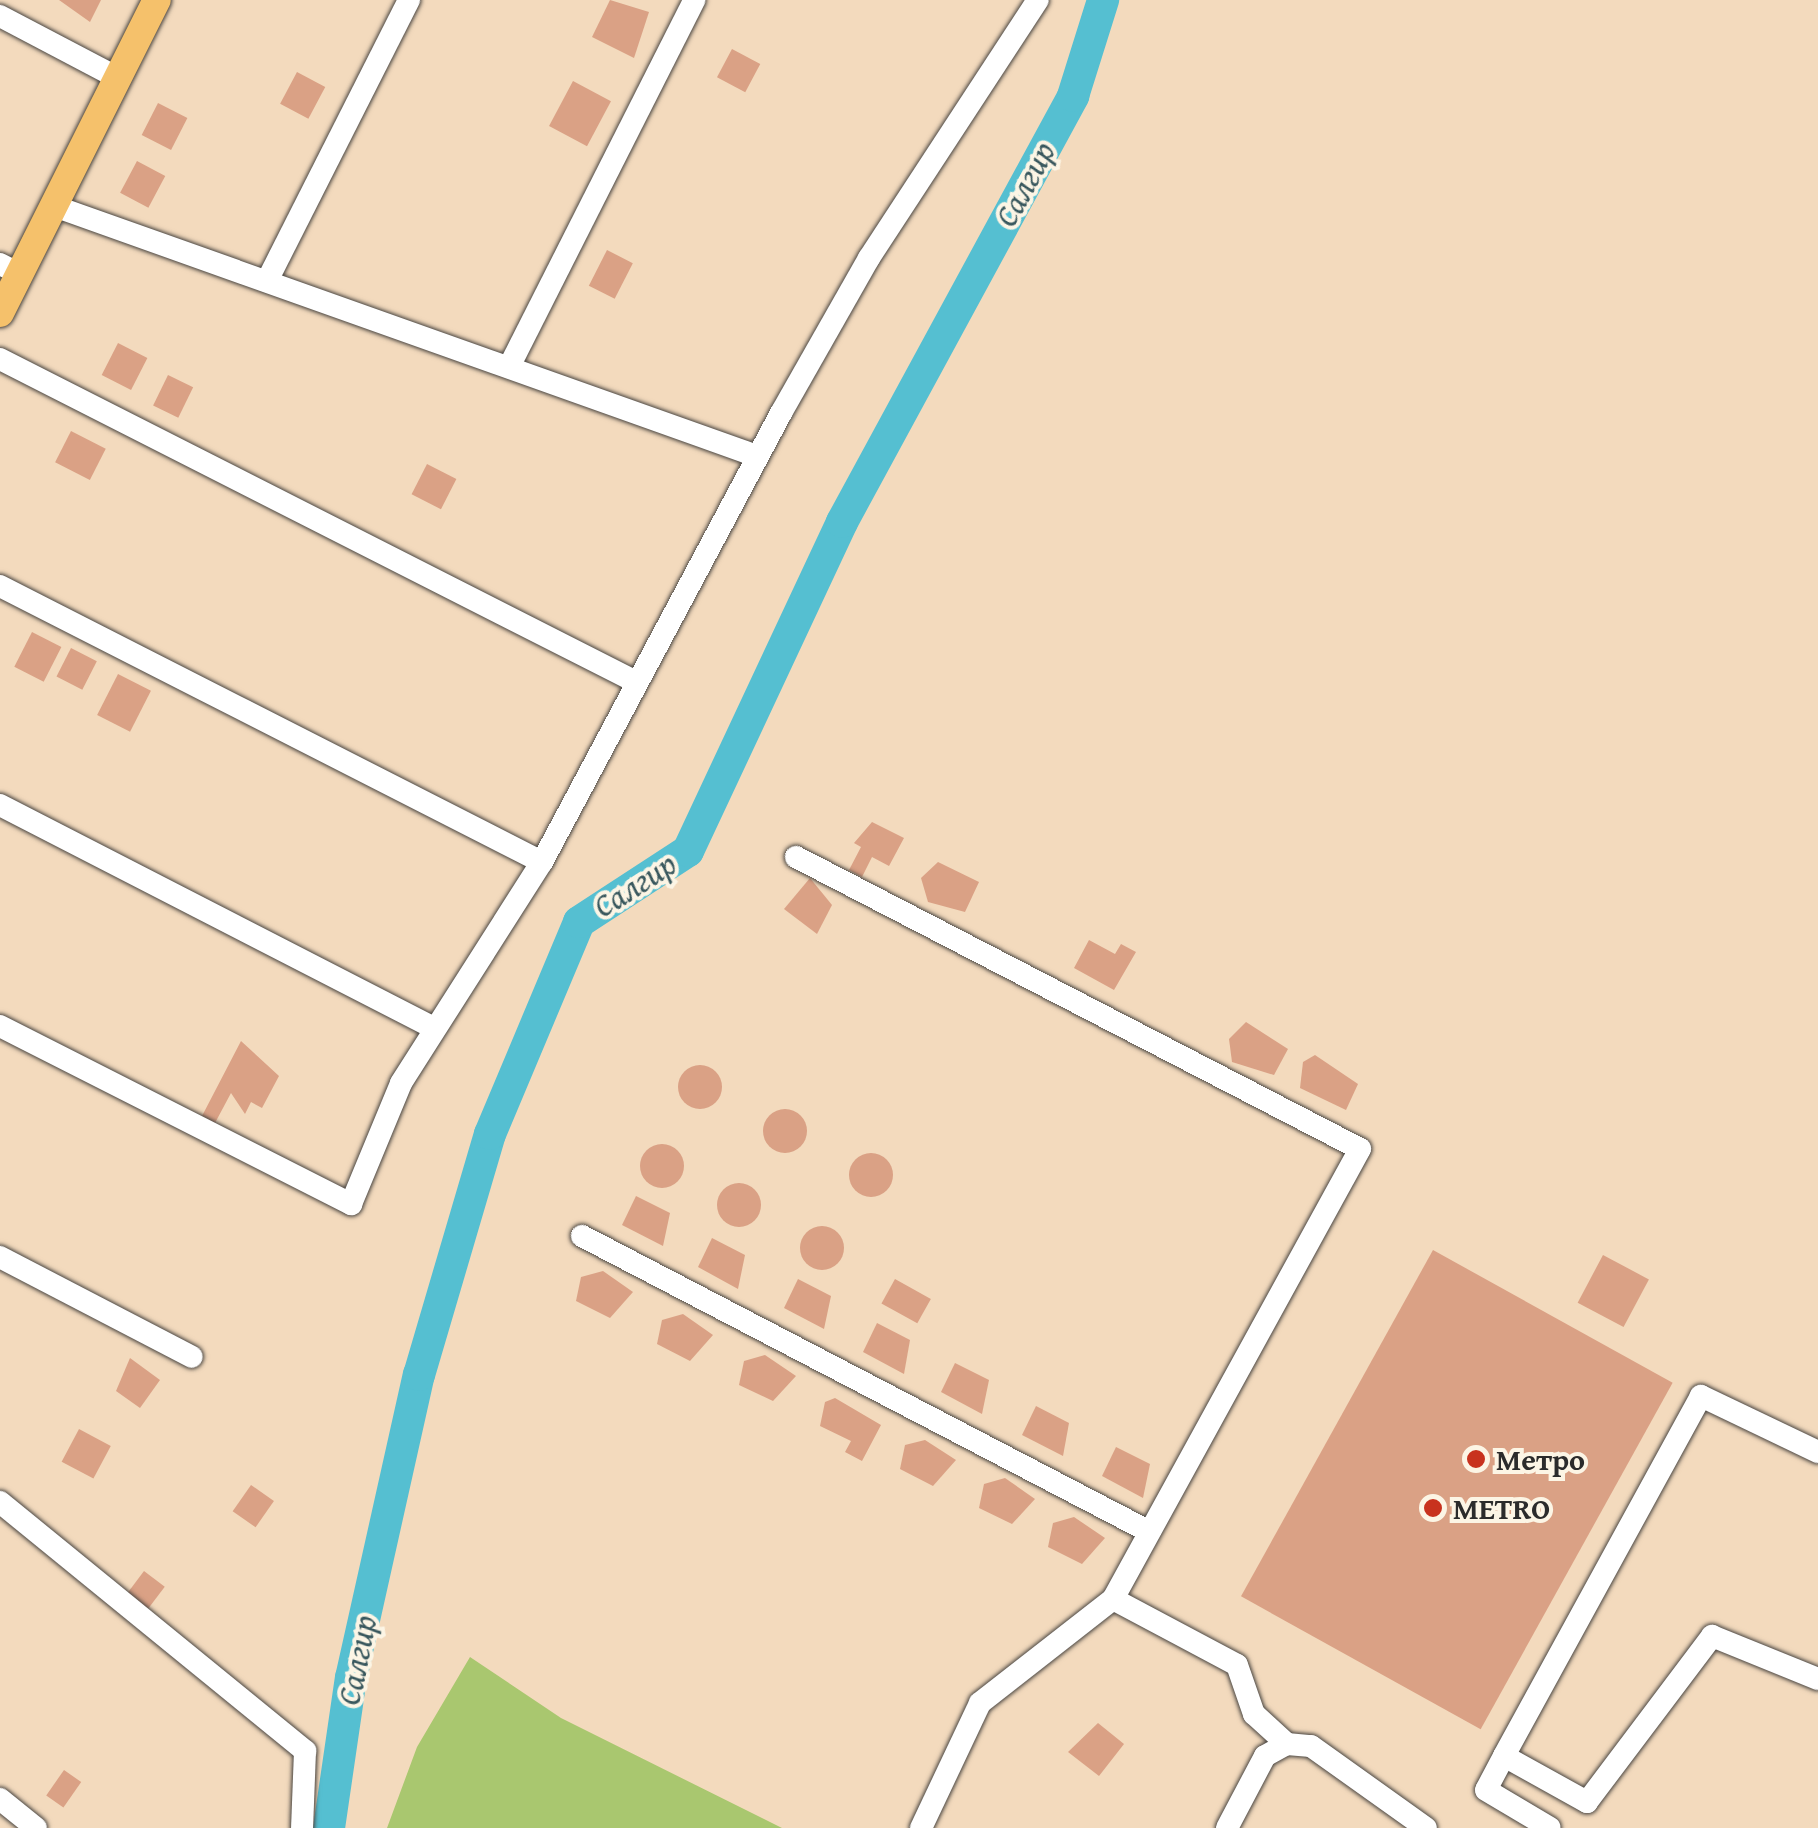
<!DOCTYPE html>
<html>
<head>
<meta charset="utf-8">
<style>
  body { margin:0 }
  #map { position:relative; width:1818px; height:1828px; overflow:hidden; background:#f3dabd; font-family:"Gentium Book Plus",serif }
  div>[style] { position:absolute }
  .green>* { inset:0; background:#a9c76f }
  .river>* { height:32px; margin:-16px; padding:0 16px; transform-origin:16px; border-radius:16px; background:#55bfd1 }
  .building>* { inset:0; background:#daa185; transform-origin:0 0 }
  .round { border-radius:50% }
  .roads { filter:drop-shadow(0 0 2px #494541) drop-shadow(0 0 2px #494541) }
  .minor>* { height:22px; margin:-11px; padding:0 11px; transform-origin:11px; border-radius:11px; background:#fff }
  .major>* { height:28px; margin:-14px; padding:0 14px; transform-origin:14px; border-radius:14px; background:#f5c16b }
  .dots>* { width:28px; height:28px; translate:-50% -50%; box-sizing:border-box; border:5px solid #fcf5e5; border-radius:50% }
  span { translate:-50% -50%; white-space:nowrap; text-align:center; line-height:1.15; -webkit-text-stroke:8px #fcf5e5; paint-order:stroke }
  .poi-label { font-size:30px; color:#2b2b2b; font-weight:700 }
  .left { translate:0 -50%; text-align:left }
  .water-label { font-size:32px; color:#38575d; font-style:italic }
</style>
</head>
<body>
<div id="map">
  <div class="green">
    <div style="clip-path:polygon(470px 1657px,561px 1718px,782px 1828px,387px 1828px,417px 1747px)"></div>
  </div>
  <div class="river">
    <div style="left:329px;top:1828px;width:152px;rotate:-81.7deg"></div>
    <div style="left:351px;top:1678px;width:311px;rotate:-77.4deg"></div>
    <div style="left:419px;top:1375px;width:251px;rotate:-73.6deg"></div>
    <div style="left:490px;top:1134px;width:230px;rotate:-67.2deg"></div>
    <div style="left:579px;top:922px;width:130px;rotate:-33.1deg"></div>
    <div style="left:688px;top:851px;width:363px;rotate:-64.9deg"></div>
    <div style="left:842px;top:522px;width:485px;rotate:-61.5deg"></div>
    <div style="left:1073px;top:96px;width:101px;rotate:-72.6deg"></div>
  </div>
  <div class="building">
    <div style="clip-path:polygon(59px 0,101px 0,90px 22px)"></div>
    <div style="clip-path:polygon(610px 0,649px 12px,634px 58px,592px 37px)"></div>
    <div style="left:732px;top:49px;width:32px;height:32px;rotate:28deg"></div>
    <div style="left:297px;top:72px;width:32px;height:36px;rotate:28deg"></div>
    <div style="left:573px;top:81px;width:43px;height:51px;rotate:28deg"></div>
    <div style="left:158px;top:103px;width:33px;height:36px;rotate:27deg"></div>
    <div style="left:137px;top:161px;width:32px;height:36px;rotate:28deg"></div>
    <div style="left:607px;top:250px;width:29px;height:40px;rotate:27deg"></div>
    <div style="left:118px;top:343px;width:33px;height:36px;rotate:27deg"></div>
    <div style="left:168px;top:375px;width:28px;height:34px;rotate:26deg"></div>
    <div style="left:71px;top:431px;width:39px;height:35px;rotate:27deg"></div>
    <div style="left:427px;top:464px;width:33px;height:34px;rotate:27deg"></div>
    <div style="left:32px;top:632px;width:33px;height:39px;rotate:27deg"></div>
    <div style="left:71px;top:648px;width:29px;height:32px;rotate:27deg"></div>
    <div style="left:118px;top:674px;width:37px;height:46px;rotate:27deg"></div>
    <div style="clip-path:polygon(872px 822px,904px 838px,889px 866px,872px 857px,862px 877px,849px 870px,861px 847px,854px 843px)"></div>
    <div style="clip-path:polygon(938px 862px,979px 882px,965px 912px,928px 902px,921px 878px)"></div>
    <div style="clip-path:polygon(810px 878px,832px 905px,817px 934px,784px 909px)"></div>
    <div style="clip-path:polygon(1089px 940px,1115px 954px,1121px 944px,1136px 952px,1114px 990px,1074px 968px)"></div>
    <div style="clip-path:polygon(1246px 1022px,1288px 1049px,1274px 1075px,1232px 1062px,1229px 1039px)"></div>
    <div style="clip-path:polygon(241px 1041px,279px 1076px,262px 1108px,251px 1102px,245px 1114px,231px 1093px,215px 1123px,202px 1116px)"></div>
    <div style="clip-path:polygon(1315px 1055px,1358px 1084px,1346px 1110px,1300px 1088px,1303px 1062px)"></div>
    <div class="round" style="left:678px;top:1065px;width:44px;height:44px"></div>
    <div class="round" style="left:763px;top:1109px;width:44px;height:44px"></div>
    <div class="round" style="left:640px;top:1144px;width:44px;height:44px"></div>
    <div class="round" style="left:849px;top:1153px;width:44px;height:44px"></div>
    <div class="round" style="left:717px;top:1183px;width:44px;height:44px"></div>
    <div style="clip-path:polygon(636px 1196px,670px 1213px,663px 1246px,622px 1225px)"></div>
    <div class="round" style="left:800px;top:1226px;width:44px;height:44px"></div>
    <div style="clip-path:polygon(712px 1238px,745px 1255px,738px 1289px,698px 1267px)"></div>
    <div style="left:1433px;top:1250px;width:274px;height:396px;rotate:29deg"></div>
    <div style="left:1603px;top:1255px;width:52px;height:54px;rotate:28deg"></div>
    <div style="clip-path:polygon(603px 1271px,633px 1292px,610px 1318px,576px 1301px,581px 1277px)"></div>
    <div style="clip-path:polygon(798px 1279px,831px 1296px,824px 1329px,784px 1308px)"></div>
    <div style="left:895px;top:1279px;width:41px;height:28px;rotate:29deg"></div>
    <div style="clip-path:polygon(683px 1314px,713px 1335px,690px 1361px,657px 1344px,662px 1320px)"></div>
    <div style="clip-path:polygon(877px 1323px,910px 1340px,904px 1374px,863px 1352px)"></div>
    <div style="clip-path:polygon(765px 1355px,796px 1376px,773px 1401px,739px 1385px,744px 1361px)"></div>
    <div style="clip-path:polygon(130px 1358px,160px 1380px,140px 1408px,116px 1391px)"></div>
    <div style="clip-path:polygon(955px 1363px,989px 1380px,982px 1414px,941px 1392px)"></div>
    <div style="clip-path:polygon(835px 1398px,881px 1425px,862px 1461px,845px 1452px,851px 1441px,820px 1426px,825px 1402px)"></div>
    <div style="clip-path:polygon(1036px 1406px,1069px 1423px,1063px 1456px,1022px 1435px)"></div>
    <div style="left:79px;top:1429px;width:36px;height:37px;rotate:28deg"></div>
    <div style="clip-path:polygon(925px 1440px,956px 1460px,933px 1486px,900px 1469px,905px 1445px)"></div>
    <div style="clip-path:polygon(1116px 1447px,1150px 1464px,1143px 1498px,1102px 1476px)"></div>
    <div style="clip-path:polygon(1005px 1478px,1035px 1499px,1012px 1524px,979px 1508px,984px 1484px)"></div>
    <div style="left:251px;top:1485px;width:28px;height:32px;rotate:35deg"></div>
    <div style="clip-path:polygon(1074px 1517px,1105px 1538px,1082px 1564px,1048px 1547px,1053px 1523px)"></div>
    <div style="left:144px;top:1571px;width:26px;height:29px;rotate:37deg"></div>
    <div style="clip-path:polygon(1098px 1723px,1124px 1744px,1099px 1776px,1068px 1752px)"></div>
    <div style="left:64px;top:1770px;width:21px;height:31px;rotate:35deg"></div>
  </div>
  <div class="roads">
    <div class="minor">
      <div style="left:0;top:16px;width:133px;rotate:27.7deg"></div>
      <div style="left:54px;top:206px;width:746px;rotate:19.58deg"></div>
      <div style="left:0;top:264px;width:22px;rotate:27deg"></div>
      <div style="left:267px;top:281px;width:315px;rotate:-63.2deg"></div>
      <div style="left:0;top:359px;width:713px;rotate:26.92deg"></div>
      <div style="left:509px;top:367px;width:411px;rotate:-63.2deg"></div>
      <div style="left:0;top:586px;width:608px;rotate:26.99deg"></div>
      <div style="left:0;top:805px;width:489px;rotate:27.2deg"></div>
      <div style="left:796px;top:857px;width:635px;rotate:27.37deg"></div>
      <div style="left:1360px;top:1149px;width:513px;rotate:118.76deg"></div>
      <div style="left:1113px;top:1599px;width:140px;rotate:28deg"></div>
      <div style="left:1237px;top:1665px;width:52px;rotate:70.9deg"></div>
      <div style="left:1254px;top:1714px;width:45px;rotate:42.3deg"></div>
      <div style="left:1287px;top:1744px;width:24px;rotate:5deg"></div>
      <div style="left:1311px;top:1746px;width:141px;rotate:35.5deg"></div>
      <div style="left:0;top:1026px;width:394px;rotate:26.9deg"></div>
      <div style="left:351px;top:1204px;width:131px;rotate:-67.5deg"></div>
      <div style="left:401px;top:1083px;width:262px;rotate:-57.5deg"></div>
      <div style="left:542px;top:862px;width:509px;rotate:-61.97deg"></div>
      <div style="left:781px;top:413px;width:178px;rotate:-60.4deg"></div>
      <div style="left:869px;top:258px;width:308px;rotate:-56.8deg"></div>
      <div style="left:582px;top:1236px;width:640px;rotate:27.53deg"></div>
      <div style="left:0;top:1257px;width:216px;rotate:27.5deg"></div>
      <div style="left:1818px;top:1452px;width:130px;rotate:-154.4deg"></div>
      <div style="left:1701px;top:1396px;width:410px;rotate:118.7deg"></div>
      <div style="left:1504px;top:1756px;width:95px;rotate:29deg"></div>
      <div style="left:1587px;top:1802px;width:208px;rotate:-53deg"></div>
      <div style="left:1712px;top:1636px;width:114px;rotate:22.1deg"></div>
      <div style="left:0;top:1502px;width:394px;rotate:39.2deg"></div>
      <div style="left:305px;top:1751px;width:77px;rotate:92.2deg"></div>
      <div style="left:1504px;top:1756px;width:38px;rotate:118deg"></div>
      <div style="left:1486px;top:1790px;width:74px;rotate:30.7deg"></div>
      <div style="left:0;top:1799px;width:46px;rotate:38.9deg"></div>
      <div style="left:921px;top:1828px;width:138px;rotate:-64.7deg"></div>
      <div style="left:980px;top:1703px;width:169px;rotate:-38deg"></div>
      <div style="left:1227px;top:1828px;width:81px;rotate:-62.2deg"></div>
      <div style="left:1265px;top:1756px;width:25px;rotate:-29deg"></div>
    </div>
    <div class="major">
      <div style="left:0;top:313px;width:350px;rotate:-63.4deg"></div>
    </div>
  </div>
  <div class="dots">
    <div style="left:1476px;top:1459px;background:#c8321e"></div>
    <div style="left:1433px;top:1508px;background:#c8321e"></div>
  </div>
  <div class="poi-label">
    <span class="left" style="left:1496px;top:1459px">Метро</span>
    <span class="left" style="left:1453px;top:1508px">METRO</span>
  </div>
  <div class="water-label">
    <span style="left:1025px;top:184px;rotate:-62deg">Салгир</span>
    <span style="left:635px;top:885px;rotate:-33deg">Салгир</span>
    <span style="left:357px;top:1660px;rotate:-79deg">Салгир</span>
  </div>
</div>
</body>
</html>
